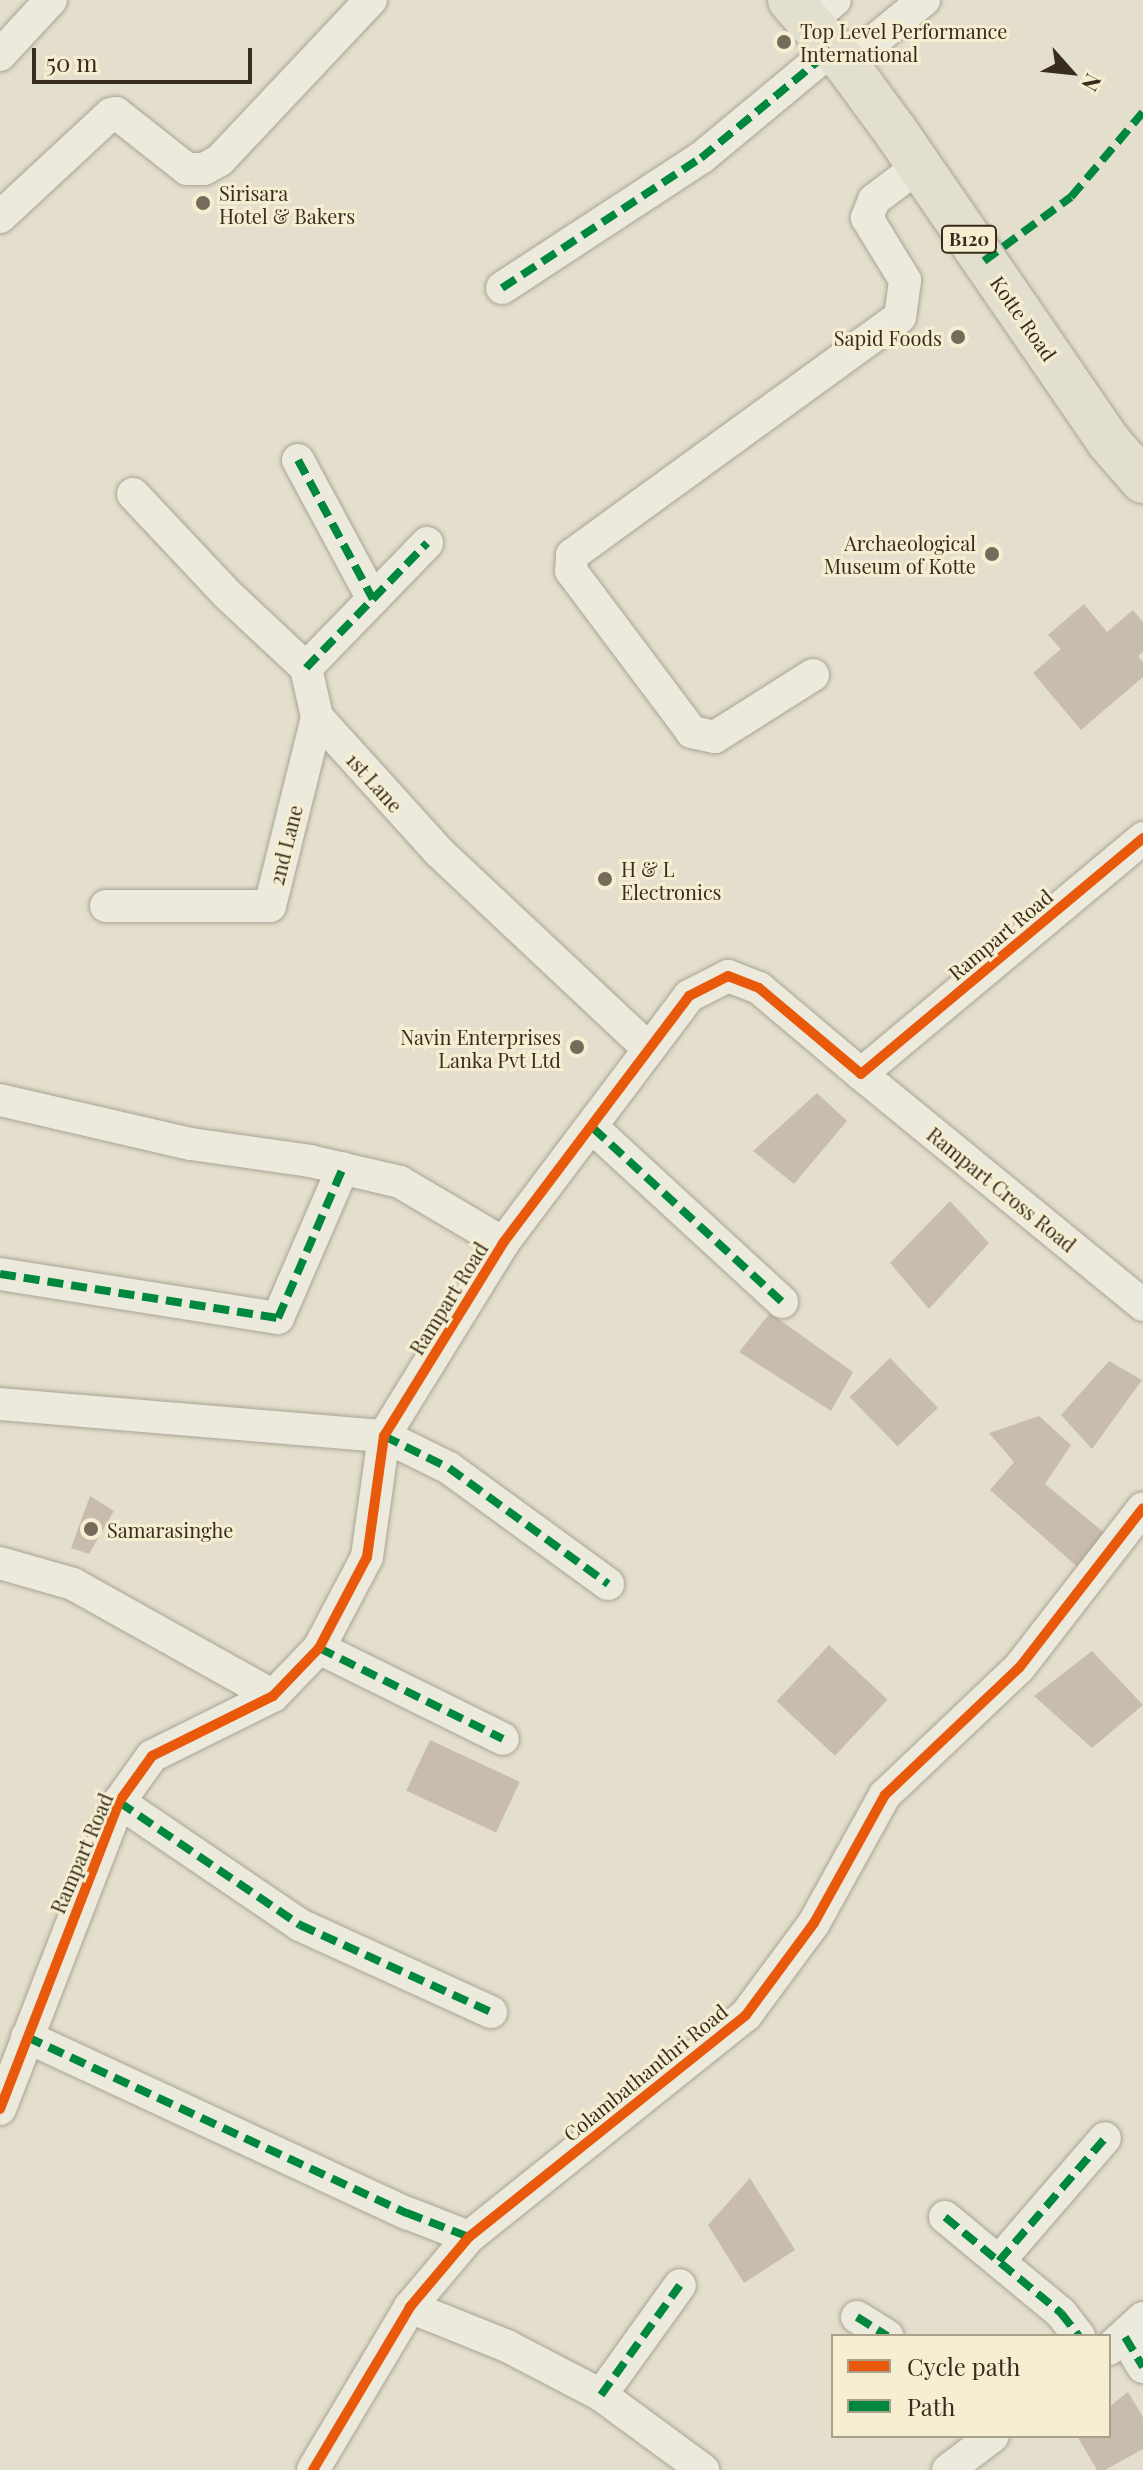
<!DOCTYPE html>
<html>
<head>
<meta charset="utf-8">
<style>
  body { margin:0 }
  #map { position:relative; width:1143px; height:2470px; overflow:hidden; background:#e4dfcc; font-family:"Playfair Display",serif }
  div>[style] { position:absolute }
  .building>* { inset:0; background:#c8bdad; transform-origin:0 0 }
  .roads { filter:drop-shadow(0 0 2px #a9a395) drop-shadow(0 0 2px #a9a395) }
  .minor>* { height:32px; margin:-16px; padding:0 16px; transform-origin:16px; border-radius:16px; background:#ece9dd }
  .primary>* { height:44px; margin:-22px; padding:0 22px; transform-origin:22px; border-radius:22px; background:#e3dfcf }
  .quiet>* { height:8px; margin-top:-4px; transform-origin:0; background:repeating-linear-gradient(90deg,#00873e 0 16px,transparent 0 24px) }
  .cycleway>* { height:10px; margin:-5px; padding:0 5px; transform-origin:5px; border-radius:5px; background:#e8590c }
  .dots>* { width:22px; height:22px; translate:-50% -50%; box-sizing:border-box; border:4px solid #f5eed1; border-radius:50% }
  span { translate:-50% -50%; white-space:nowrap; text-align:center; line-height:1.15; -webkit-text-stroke:6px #f5eed1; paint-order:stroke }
  .shield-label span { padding:2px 6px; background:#f5eed1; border:2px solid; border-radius:6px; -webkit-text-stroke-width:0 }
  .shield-label { font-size:18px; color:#372c1d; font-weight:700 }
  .poi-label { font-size:20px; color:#372c1d }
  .left { translate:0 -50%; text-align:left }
  .right { translate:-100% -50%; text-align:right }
  .street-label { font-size:20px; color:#372c1d }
  .legend { position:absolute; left:831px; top:2334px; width:280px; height:104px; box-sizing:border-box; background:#f5eed1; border:2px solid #a9a089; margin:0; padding:10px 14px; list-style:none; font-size:24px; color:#372c1d }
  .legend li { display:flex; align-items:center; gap:16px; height:40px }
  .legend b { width:40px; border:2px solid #a9a089 }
  .north { position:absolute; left:1031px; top:32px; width:80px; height:80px; -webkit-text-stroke:6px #f5eed1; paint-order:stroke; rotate:117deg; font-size:22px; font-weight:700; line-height:32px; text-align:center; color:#372c1d }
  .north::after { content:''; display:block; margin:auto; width:28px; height:36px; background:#372c1d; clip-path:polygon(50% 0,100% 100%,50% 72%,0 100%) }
  .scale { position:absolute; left:32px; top:48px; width:220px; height:36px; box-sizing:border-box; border:4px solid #372c1d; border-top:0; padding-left:10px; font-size:24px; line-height:28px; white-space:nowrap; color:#372c1d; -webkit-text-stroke:6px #f5eed1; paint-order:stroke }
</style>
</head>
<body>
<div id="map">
  <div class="building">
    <div style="clip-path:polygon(1084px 604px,1107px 632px,1133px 610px,1143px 622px,1143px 652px,1138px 656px,1143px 662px,1143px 677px,1081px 730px,1033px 673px,1061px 649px,1048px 635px)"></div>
    <div style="clip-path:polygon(817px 1093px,847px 1121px,794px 1184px,753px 1151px)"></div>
    <div style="clip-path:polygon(950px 1201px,989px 1243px,929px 1309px,890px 1263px)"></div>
    <div style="clip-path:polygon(770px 1313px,853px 1372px,831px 1411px,739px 1352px)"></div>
    <div style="left:890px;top:1358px;width:69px;height:56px;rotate:46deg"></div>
    <div style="clip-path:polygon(1109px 1361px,1142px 1380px,1092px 1449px,1061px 1415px)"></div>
    <div style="clip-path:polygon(1039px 1416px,1071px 1445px,1045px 1484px,1107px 1535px,1081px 1570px,990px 1490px,1014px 1462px,989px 1433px)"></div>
    <div style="clip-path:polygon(90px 1496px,114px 1511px,89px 1554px,71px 1548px)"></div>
    <div style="left:829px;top:1645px;width:80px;height:77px;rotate:43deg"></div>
    <div style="clip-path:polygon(1092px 1651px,1143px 1705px,1092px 1748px,1034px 1696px)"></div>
    <div style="left:430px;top:1740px;width:99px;height:56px;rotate:25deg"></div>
    <div style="clip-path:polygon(750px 2178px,795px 2250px,744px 2283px,708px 2225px)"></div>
    <div style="clip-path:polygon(1128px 2392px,1143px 2417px,1143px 2449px,1105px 2470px,1097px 2470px,1077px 2436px,1109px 2436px,1109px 2407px)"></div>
  </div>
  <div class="roads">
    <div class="minor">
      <div style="left:809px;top:21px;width:33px;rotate:-39deg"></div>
      <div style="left:0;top:55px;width:75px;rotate:-47.2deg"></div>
      <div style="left:846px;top:64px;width:101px;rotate:-39.4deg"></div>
      <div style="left:0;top:217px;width:151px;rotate:-42.9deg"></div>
      <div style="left:111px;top:114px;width:5px;rotate:-11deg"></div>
      <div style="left:116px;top:113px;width:90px;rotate:38.3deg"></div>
      <div style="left:187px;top:169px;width:17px"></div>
      <div style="left:204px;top:169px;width:18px;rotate:-29deg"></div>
      <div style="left:220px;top:160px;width:220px;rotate:-46.7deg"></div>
      <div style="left:502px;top:288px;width:238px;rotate:-33.2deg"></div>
      <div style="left:701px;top:158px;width:169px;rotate:-39.7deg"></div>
      <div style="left:298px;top:460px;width:158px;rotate:61.7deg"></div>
      <div style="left:133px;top:494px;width:139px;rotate:46.8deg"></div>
      <div style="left:228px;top:595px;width:107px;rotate:43.1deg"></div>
      <div style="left:306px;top:668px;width:50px;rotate:77.3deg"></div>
      <div style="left:317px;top:717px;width:181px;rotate:47.9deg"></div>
      <div style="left:438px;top:851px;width:289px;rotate:43.2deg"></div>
      <div style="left:306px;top:668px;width:174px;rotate:-45.9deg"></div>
      <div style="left:813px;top:675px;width:116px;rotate:147.7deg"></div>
      <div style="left:715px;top:737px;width:24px;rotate:-168deg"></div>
      <div style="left:692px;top:732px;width:201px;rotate:-126.9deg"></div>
      <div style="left:571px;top:571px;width:16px;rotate:-86deg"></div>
      <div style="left:572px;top:555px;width:405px;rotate:-36deg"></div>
      <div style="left:900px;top:317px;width:37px;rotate:-82deg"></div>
      <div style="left:905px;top:280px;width:73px;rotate:-121.5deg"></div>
      <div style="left:867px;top:218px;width:19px;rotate:-69deg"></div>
      <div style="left:874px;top:200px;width:56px;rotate:-37.1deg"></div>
      <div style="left:106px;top:906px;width:164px"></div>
      <div style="left:270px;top:906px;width:195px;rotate:-76deg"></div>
      <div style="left:861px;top:1074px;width:365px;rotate:39.3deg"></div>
      <div style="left:0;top:1100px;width:196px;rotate:13deg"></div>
      <div style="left:191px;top:1144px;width:120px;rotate:8.1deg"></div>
      <div style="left:310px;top:1161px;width:92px;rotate:13.1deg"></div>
      <div style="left:400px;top:1182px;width:120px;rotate:30.6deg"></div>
      <div style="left:593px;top:1128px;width:257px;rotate:42.6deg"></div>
      <div style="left:0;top:1274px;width:281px;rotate:9deg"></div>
      <div style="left:278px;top:1318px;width:163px;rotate:-66.6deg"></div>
      <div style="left:0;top:1404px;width:385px;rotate:4.8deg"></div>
      <div style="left:384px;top:1436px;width:72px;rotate:26.2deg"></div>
      <div style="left:449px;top:1468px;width:197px;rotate:36.1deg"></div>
      <div style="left:0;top:1563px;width:76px;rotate:16deg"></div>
      <div style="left:73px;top:1584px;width:229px;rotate:29.2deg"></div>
      <div style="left:319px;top:1648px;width:205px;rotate:26.3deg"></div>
      <div style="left:119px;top:1802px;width:219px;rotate:34.2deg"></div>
      <div style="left:300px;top:1925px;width:210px;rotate:24.5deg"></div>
      <div style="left:27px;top:2037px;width:419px;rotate:24.9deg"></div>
      <div style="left:407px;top:2213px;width:66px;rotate:21.2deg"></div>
      <div style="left:0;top:2109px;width:329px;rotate:-68.8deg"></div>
      <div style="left:119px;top:1802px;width:57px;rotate:-54.3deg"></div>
      <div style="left:152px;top:1756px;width:135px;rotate:-26.4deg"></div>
      <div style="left:273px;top:1696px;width:66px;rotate:-46.2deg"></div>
      <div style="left:319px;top:1648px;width:103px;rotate:-62.2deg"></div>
      <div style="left:367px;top:1557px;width:122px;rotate:-82deg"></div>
      <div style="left:384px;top:1436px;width:227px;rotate:-58.3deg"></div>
      <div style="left:503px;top:1243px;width:309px;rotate:-53deg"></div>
      <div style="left:689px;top:996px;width:44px;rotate:-27.1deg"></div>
      <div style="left:728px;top:976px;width:33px;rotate:21deg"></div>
      <div style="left:759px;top:988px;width:133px;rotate:40.1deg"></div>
      <div style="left:861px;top:1074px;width:368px;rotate:-39.9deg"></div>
      <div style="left:945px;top:2217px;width:151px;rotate:39.6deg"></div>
      <div style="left:1061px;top:2313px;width:29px;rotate:52deg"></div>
      <div style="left:999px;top:2261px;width:162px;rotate:-49.2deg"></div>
      <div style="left:410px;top:2307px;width:105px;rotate:21.9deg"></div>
      <div style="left:507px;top:2346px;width:106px;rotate:27.5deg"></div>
      <div style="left:601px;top:2395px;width:127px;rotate:36.3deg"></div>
      <div style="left:857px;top:2317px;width:36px;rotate:32deg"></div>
      <div style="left:1125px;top:2337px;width:35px;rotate:59deg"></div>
      <div style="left:1109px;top:2349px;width:46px;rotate:-42.4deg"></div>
      <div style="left:601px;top:2395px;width:135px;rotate:-54.3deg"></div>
      <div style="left:313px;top:2470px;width:190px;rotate:-59.2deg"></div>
      <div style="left:410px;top:2307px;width:92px;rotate:-49.9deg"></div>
      <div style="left:469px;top:2237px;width:355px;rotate:-38.7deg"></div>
      <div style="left:746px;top:2015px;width:114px;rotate:-53.5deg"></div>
      <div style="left:814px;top:1923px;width:146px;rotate:-61deg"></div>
      <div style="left:885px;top:1795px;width:185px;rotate:-43.5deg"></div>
      <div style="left:1019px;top:1668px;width:202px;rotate:-52.2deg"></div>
      <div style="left:948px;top:2470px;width:56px;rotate:-37.1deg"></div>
    </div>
    <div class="primary">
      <div style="left:790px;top:0;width:85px;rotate:48.8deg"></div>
      <div style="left:846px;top:64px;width:84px;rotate:53.7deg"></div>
      <div style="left:896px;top:132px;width:376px;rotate:55.5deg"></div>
      <div style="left:1109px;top:442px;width:52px;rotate:48.9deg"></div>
    </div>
  </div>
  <div class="quiet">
    <div style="left:984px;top:261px;width:108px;rotate:-36.3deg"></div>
    <div style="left:1071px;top:197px;width:111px;rotate:-49.7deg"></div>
    <div style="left:502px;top:288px;width:238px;rotate:-33.2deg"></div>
    <div style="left:701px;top:158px;width:169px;rotate:-39.7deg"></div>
    <div style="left:298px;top:460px;width:158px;rotate:61.7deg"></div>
    <div style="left:306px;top:668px;width:174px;rotate:-45.9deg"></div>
    <div style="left:593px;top:1128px;width:257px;rotate:42.6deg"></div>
    <div style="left:0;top:1274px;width:281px;rotate:9deg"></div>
    <div style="left:278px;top:1318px;width:163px;rotate:-66.6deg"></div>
    <div style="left:384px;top:1436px;width:72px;rotate:26.2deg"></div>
    <div style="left:449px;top:1468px;width:197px;rotate:36.1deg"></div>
    <div style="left:319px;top:1648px;width:205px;rotate:26.3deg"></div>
    <div style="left:119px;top:1802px;width:219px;rotate:34.2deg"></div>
    <div style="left:300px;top:1925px;width:210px;rotate:24.5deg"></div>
    <div style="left:27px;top:2037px;width:419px;rotate:24.9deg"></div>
    <div style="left:407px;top:2213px;width:66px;rotate:21.2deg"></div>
    <div style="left:945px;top:2217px;width:151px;rotate:39.6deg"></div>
    <div style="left:1061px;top:2313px;width:29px;rotate:52deg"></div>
    <div style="left:999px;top:2261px;width:162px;rotate:-49.2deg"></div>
    <div style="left:857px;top:2317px;width:36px;rotate:32deg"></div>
    <div style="left:1125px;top:2337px;width:35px;rotate:59deg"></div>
    <div style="left:601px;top:2395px;width:135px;rotate:-54.3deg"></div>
  </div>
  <div class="cycleway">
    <div style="left:0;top:2109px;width:329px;rotate:-68.8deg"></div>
    <div style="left:119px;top:1802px;width:57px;rotate:-54.3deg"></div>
    <div style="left:152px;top:1756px;width:135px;rotate:-26.4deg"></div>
    <div style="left:273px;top:1696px;width:66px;rotate:-46.2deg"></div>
    <div style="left:319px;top:1648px;width:103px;rotate:-62.2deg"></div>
    <div style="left:367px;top:1557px;width:122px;rotate:-82deg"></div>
    <div style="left:384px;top:1436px;width:227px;rotate:-58.3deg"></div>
    <div style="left:503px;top:1243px;width:309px;rotate:-53deg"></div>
    <div style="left:689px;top:996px;width:44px;rotate:-27.1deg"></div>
    <div style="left:728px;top:976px;width:33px;rotate:21deg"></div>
    <div style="left:759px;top:988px;width:133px;rotate:40.1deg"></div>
    <div style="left:861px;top:1074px;width:368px;rotate:-39.9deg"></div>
    <div style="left:313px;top:2470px;width:190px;rotate:-59.2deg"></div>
    <div style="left:410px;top:2307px;width:92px;rotate:-49.9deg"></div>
    <div style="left:469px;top:2237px;width:355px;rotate:-38.7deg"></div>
    <div style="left:746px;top:2015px;width:114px;rotate:-53.5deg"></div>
    <div style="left:814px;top:1923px;width:146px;rotate:-61deg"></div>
    <div style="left:885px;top:1795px;width:185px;rotate:-43.5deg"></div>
    <div style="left:1019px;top:1668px;width:202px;rotate:-52.2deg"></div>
  </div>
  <div class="dots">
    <div style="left:784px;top:42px;background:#746b5a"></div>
    <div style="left:203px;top:203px;background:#746b5a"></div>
    <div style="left:958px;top:337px;background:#746b5a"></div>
    <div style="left:992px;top:554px;background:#746b5a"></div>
    <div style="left:605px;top:879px;background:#746b5a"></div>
    <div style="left:577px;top:1047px;background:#746b5a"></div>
    <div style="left:91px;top:1529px;background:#746b5a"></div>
  </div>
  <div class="shield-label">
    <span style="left:969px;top:239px">B120</span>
  </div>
  <div class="poi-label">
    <span class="left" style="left:800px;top:42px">Top Level Performance<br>International</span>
    <span class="left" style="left:219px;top:204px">Sirisara<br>Hotel &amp; Bakers</span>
    <span class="right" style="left:942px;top:337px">Sapid Foods</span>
    <span class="right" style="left:976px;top:554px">Archaeological<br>Museum of Kotte</span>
    <span class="left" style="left:621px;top:880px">H &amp; L<br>Electronics</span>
    <span class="right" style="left:561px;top:1048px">Navin Enterprises<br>Lanka Pvt Ltd</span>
    <span class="left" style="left:107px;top:1529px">Samarasinghe</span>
  </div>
  <div class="street-label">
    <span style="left:1024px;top:318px;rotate:55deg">Kotte Road</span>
    <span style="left:375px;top:782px;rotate:48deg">1st Lane</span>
    <span style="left:285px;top:845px;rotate:-76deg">2nd Lane</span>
    <span style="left:1000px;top:934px;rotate:-40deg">Rampart Road</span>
    <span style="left:1002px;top:1189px;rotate:39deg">Rampart Cross Road</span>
    <span style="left:448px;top:1298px;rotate:-58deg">Rampart Road</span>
    <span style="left:81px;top:1853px;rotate:-67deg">Rampart Road</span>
    <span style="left:645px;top:2072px;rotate:-39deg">Colambathanthri Road</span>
  </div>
  <ul class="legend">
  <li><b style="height:10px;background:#e8590c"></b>Cycle path</li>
  <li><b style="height:10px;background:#00873e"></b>Path</li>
  </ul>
  <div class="north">N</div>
  <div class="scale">50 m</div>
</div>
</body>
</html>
